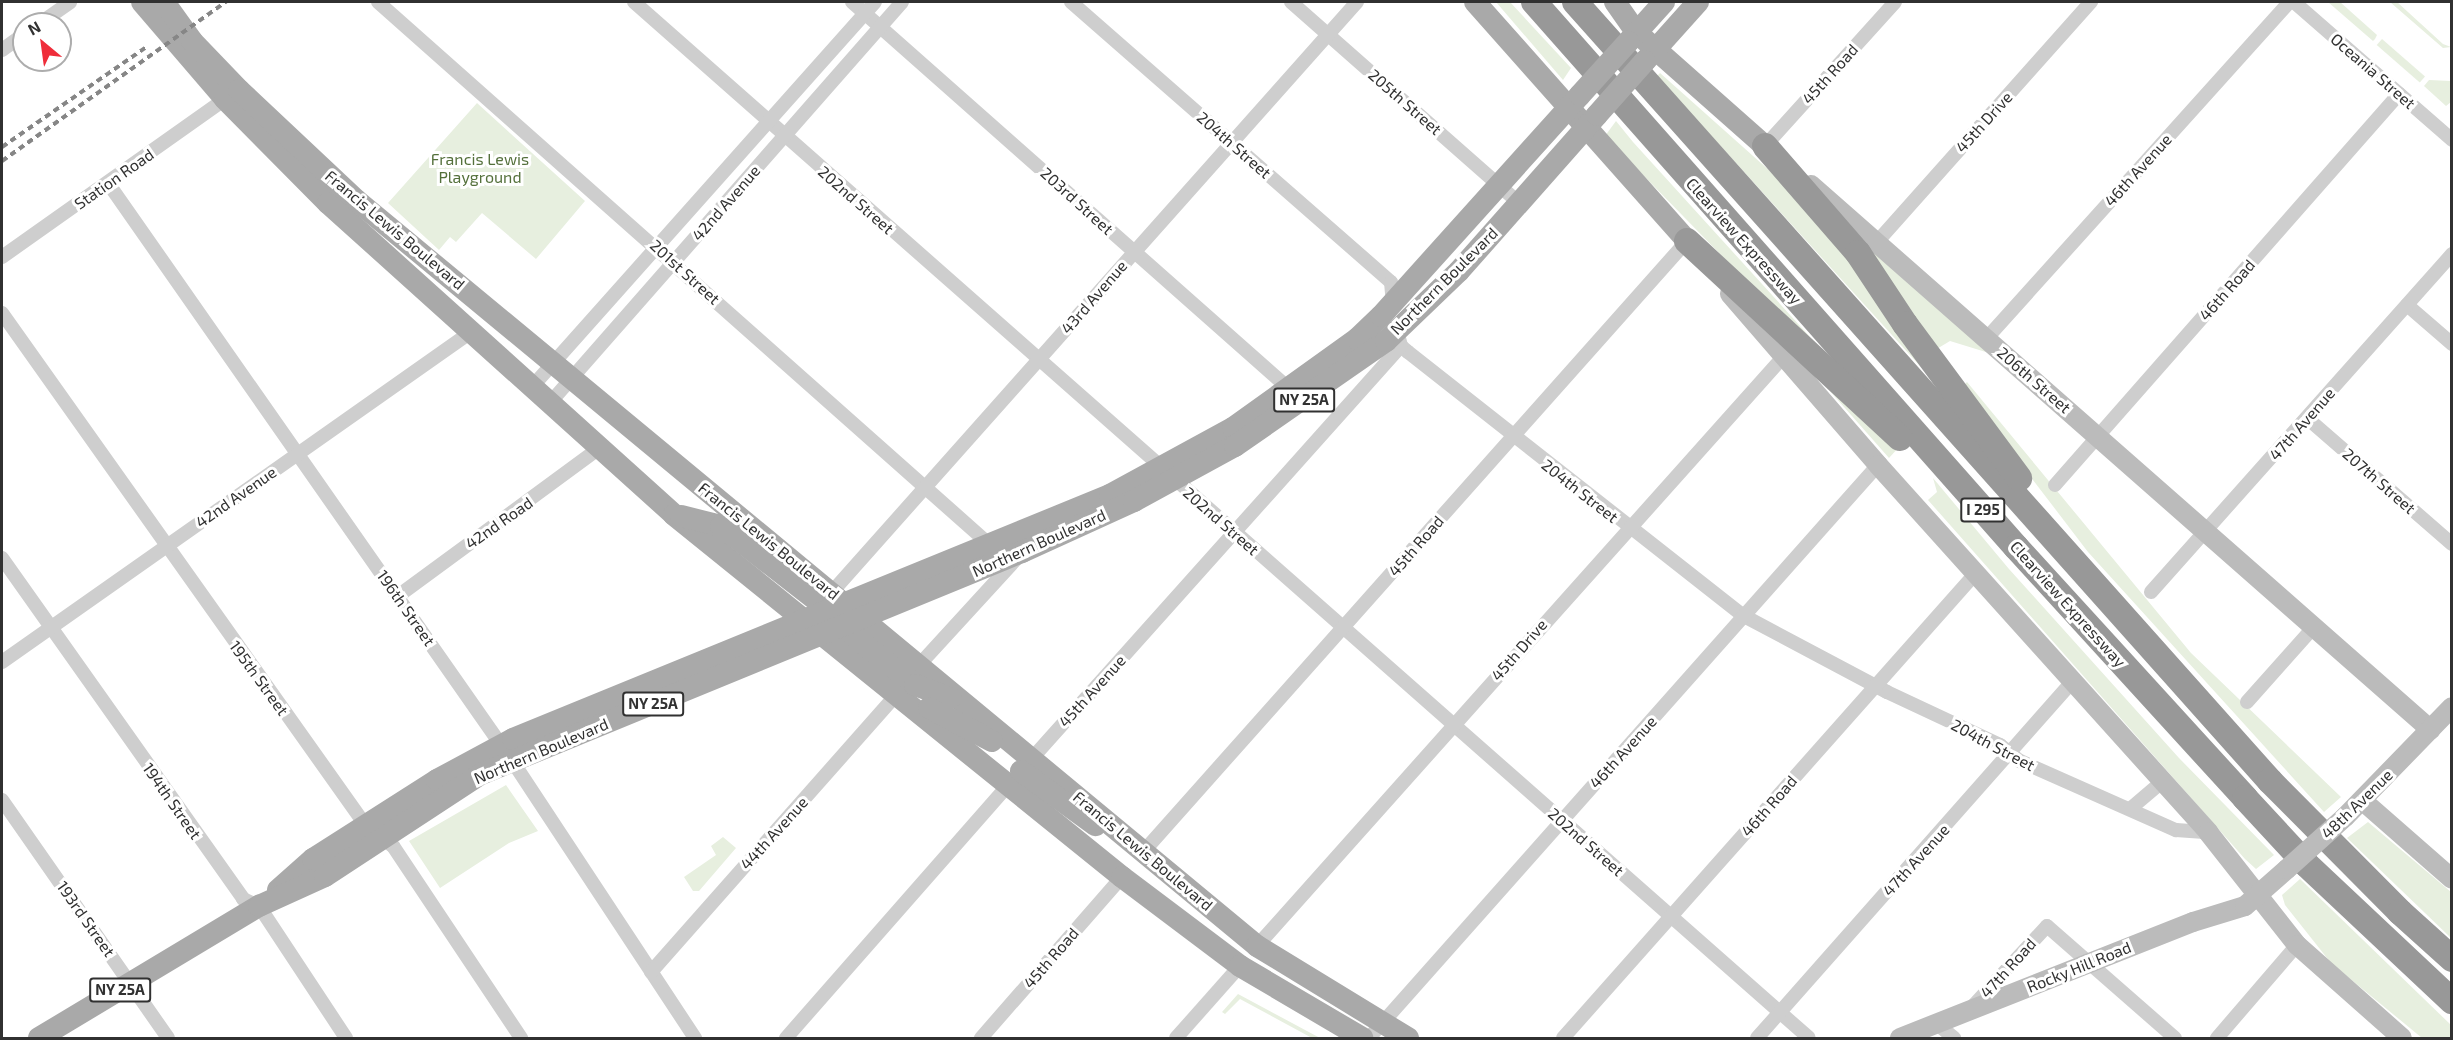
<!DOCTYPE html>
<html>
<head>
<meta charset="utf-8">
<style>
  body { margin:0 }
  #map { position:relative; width:2453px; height:1040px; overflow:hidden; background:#fff; font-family:"Exo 2",sans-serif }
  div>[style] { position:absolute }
  .green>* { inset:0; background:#e7efdf; transform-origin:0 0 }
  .street>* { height:14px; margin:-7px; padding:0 7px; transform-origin:7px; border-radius:7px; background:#cecece }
  .secondary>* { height:20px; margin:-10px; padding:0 10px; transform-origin:10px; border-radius:10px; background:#bbb }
  .primary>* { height:22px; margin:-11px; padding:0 11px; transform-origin:11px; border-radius:11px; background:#a9a9a9 }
  .highway>* { height:26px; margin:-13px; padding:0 13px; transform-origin:13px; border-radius:13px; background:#989898 }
  .rail>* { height:4px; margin-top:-2px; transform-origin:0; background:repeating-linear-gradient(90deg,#868686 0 6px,transparent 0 10.5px) }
  .secondary-bridge>* { height:20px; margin:-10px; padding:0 10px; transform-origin:10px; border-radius:10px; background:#bbb }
  .primary-bridge>* { height:22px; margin:-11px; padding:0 11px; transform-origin:11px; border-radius:11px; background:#a9a9a9 }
  span { translate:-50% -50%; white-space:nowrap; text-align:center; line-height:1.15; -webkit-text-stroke:6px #fff; paint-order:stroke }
  .shield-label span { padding:2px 4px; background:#fff; border:2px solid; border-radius:4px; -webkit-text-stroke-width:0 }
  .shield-label { font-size:15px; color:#313131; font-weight:700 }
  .street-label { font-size:16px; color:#313131 }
  .park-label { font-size:16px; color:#54703b }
  .frame { position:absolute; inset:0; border:3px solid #313131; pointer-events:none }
  .north { position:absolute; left:12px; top:12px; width:60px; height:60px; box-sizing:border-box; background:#fff; border:2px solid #adadad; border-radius:50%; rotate:331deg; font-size:16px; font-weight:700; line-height:24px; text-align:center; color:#313131 }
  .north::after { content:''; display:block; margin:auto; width:21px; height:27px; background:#ef2d3a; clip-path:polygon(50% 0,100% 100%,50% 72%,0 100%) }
</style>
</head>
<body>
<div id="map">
  <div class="green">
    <div style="clip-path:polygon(1496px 2px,1510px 2px,1571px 68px,1563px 80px)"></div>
    <div style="clip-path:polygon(2328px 2px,2340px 2px,2377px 35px,2375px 39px,2373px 41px)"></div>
    <div style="clip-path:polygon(2390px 2px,2397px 2px,2443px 44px,2451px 47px,2443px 48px)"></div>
    <div style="left:2382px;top:39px;width:57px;height:8px;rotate:41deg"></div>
    <div style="clip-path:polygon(1660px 73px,1808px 205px,1940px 388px,1657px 76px)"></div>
    <div style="clip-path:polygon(2429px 80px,2451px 81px,2451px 102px,2446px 106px,2424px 86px)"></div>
    <div style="clip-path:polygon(477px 103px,585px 201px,536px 259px,482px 213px,456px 242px,450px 237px,439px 250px,388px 203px)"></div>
    <div style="clip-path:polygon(1616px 121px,1633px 142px,1821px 349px,1762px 297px,1605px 136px)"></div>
    <div style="clip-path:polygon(1861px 243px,1870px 246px,1989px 353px,1950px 341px,1935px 350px)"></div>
    <div style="clip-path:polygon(1792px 348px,1900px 446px,1889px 458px)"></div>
    <div style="clip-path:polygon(1967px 382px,2191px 653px,2341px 797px,2324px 812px,2088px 552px,1962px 387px)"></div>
    <div style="clip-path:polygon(1933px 478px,2009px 569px,2179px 758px,2274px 855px,2256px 869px,2245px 859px,1928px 500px,1937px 492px)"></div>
    <div style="clip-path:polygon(506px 785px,538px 831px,509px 843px,440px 888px,409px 841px)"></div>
    <div style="clip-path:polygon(2368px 822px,2451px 892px,2451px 938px,2347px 838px)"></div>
    <div style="clip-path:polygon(723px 837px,736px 848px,699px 891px,693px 891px,684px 877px,716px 855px,711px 846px)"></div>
    <div style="clip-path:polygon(2300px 879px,2451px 1025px,2451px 1038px,2422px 1038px,2331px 963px,2285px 905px,2282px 895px)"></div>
    <div style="clip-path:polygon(1238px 994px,1320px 1038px,1312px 1038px,1240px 999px,1225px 1014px,1222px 1012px)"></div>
  </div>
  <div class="street">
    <div style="left:378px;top:2px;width:818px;rotate:41.58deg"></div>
    <div style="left:634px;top:2px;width:1566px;rotate:41.4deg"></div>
    <div style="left:852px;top:2px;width:590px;rotate:41.5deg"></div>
    <div style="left:1071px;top:2px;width:425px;rotate:41.2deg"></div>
    <div style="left:1391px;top:282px;width:23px;rotate:85deg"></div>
    <div style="left:1291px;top:2px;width:304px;rotate:41.4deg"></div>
    <div style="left:2294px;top:2px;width:210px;rotate:41.1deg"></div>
    <div style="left:39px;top:24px;width:38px;rotate:-35deg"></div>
    <div style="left:2px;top:50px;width:27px;rotate:-36deg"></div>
    <div style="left:1765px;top:146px;width:194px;rotate:-47.9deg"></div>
    <div style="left:108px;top:183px;width:707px;rotate:55.03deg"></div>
    <div style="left:513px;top:762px;width:331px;rotate:56.6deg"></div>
    <div style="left:1877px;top:242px;width:322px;rotate:-48.3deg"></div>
    <div style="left:2px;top:257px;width:273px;rotate:-35.3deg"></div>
    <div style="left:2407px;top:305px;width:60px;rotate:40.9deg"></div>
    <div style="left:2px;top:313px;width:629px;rotate:54.64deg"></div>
    <div style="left:366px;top:826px;width:34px;rotate:37deg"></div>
    <div style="left:393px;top:846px;width:231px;rotate:56.3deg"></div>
    <div style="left:1396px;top:327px;width:20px;rotate:75deg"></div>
    <div style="left:1401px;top:346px;width:9px;rotate:41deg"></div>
    <div style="left:1408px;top:352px;width:427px;rotate:38.2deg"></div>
    <div style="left:1744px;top:616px;width:162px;rotate:28deg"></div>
    <div style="left:1887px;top:692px;width:125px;rotate:25.1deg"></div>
    <div style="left:2000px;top:745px;width:26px;rotate:39deg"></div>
    <div style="left:2020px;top:761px;width:171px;rotate:23.9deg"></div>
    <div style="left:2176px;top:830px;width:32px;rotate:4deg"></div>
    <div style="left:1986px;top:339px;width:453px;rotate:-48deg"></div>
    <div style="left:531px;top:388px;width:517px;rotate:-48.29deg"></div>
    <div style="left:549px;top:404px;width:535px;rotate:-48.71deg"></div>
    <div style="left:2307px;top:418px;width:192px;rotate:41deg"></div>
    <div style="left:2055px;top:485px;width:521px;rotate:-48.66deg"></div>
    <div style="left:2px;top:558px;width:418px;rotate:54.7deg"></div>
    <div style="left:243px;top:899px;width:17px;rotate:24deg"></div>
    <div style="left:259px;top:906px;width:158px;rotate:56.6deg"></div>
    <div style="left:832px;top:592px;width:790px;rotate:-48.34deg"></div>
    <div style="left:2151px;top:592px;width:453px;rotate:-48.3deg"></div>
    <div style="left:398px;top:596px;width:248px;rotate:-36.3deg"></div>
    <div style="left:2px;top:662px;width:573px;rotate:-35.13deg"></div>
    <div style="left:920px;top:664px;width:145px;rotate:-47.5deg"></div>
    <div style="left:2247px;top:702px;width:99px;rotate:-48.3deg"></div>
    <div style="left:1027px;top:764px;width:561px;rotate:-48.18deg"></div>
    <div style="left:2px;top:800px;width:290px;rotate:55.1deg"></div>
    <div style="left:2130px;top:809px;width:43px;rotate:-40.3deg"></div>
    <div style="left:1144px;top:851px;width:817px;rotate:-48.33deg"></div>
    <div style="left:1257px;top:946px;width:790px;rotate:-48.23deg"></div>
    <div style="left:651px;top:972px;width:371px;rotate:-48.5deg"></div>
    <div style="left:1973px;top:1006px;width:109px;rotate:-47.2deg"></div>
    <div style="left:2047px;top:926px;width:170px;rotate:41.2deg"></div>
    <div style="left:1937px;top:1024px;width:22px;rotate:39deg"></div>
    <div style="left:786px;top:1038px;width:342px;rotate:-48.7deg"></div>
    <div style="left:981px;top:1038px;width:214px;rotate:-48.8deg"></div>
    <div style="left:1176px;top:1038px;width:96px;rotate:-48.4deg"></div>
    <div style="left:1369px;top:1038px;width:766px;rotate:-48.39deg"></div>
    <div style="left:1563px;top:1038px;width:621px;rotate:-48.4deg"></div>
    <div style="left:1757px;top:1038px;width:478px;rotate:-48.5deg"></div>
    <div style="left:2217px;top:1038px;width:123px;rotate:-49.3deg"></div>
  </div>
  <div class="secondary">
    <div style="left:1811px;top:185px;width:825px;rotate:41.32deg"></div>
    <div style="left:1730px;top:294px;width:226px;rotate:49.1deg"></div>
    <div style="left:1878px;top:465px;width:494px;rotate:48deg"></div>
    <div style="left:2208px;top:832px;width:144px;rotate:51.8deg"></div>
    <div style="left:2297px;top:945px;width:140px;rotate:41.5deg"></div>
    <div style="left:2363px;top:801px;width:118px;rotate:41.2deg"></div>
    <div style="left:2345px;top:817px;width:153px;rotate:-45.8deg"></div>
    <div style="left:1900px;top:1038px;width:315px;rotate:-21.6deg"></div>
    <div style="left:2193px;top:922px;width:54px;rotate:-17.1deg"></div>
    <div style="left:2245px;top:906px;width:56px;rotate:-41.4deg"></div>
  </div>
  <div class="primary">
    <div style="left:142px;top:2px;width:128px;rotate:49.4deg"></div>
    <div style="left:225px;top:99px;width:146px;rotate:45.3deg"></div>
    <div style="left:328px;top:203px;width:466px;rotate:42deg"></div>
    <div style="left:674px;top:515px;width:576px;rotate:38.94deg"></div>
    <div style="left:1122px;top:877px;width:148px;rotate:37deg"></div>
    <div style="left:1240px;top:966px;width:142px;rotate:30.5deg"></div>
    <div style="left:164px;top:2px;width:48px;rotate:54.3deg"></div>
    <div style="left:192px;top:41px;width:68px;rotate:46.2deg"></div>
    <div style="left:239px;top:90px;width:161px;rotate:43.2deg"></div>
    <div style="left:356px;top:200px;width:1170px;rotate:39.62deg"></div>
    <div style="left:1257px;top:946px;width:177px;rotate:31.4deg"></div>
    <div style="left:1475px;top:2px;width:319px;rotate:48.4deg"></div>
    <div style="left:1615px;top:2px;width:37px;rotate:55deg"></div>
    <div style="left:1636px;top:32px;width:172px;rotate:41.5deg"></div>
    <div style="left:1628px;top:42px;width:54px;rotate:-48deg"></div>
    <div style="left:1646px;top:60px;width:78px;rotate:-48.1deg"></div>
    <div style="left:681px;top:516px;width:41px;rotate:14deg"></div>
    <div style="left:721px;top:526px;width:148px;rotate:37.9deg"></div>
    <div style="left:833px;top:619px;width:105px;rotate:38.8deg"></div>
    <div style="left:915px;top:685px;width:38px;rotate:20deg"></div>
    <div style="left:929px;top:708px;width:71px;rotate:27.6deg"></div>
    <div style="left:1021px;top:771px;width:92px;rotate:36.1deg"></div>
    <div style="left:278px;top:890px;width:47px;rotate:-41.5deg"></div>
    <div style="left:313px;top:859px;width:147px;rotate:-32.5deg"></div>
    <div style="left:437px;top:780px;width:86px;rotate:-28.3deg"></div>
    <div style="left:513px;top:739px;width:645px;rotate:-22.23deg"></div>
    <div style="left:1110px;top:495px;width:140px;rotate:-28.6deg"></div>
    <div style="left:1233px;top:428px;width:153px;rotate:-35.7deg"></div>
    <div style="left:1357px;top:339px;width:33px;rotate:-44deg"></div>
    <div style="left:1381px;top:316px;width:297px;rotate:-48deg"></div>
    <div style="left:39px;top:1038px;width:257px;rotate:-31deg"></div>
    <div style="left:259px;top:906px;width:72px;rotate:-24.4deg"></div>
    <div style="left:325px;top:876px;width:186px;rotate:-33.2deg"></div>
    <div style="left:481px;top:774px;width:585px;rotate:-22.31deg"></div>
    <div style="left:1022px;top:552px;width:123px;rotate:-24.5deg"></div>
    <div style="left:1134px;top:501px;width:115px;rotate:-28.6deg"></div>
    <div style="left:1235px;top:446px;width:184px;rotate:-34.8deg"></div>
    <div style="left:1386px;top:341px;width:101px;rotate:-43.8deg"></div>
    <div style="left:1459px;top:271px;width:208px;rotate:-48.5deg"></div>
  </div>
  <div class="highway">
    <div style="left:1534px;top:2px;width:728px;rotate:48.51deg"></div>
    <div style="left:2016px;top:547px;width:340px;rotate:47.6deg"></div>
    <div style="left:2245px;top:798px;width:91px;rotate:47.2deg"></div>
    <div style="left:2307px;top:865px;width:199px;rotate:43.2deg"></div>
    <div style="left:1575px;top:2px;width:1044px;rotate:48.26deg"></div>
    <div style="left:2270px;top:781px;width:185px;rotate:45.2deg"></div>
    <div style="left:2400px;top:912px;width:70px;rotate:42.1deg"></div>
    <div style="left:1765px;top:146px;width:142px;rotate:49deg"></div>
    <div style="left:1858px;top:253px;width:85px;rotate:56.5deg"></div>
    <div style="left:1905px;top:324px;width:192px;rotate:53.5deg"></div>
    <div style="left:1687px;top:241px;width:290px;rotate:42.8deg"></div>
  </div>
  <div class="rail">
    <div style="left:2px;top:147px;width:178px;rotate:-34.7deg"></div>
    <div style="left:2px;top:161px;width:275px;rotate:-35.4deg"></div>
  </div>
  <div class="secondary-bridge">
    <div style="left:2287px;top:869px;width:78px;rotate:-41.9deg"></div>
  </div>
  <div class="primary-bridge">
    <div style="left:1580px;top:95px;width:72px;rotate:-47.8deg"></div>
    <div style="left:1597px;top:115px;width:72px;rotate:-48.4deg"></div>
  </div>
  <div class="shield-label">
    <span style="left:1304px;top:400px">NY 25A</span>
    <span style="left:1983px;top:510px">I 295</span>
    <span style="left:653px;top:704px">NY 25A</span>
    <span style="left:120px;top:990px">NY 25A</span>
  </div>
  <div class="street-label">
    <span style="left:2373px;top:71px;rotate:41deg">Oceania Street</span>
    <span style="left:1830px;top:74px;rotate:-48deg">45th Road</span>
    <span style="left:1405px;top:102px;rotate:41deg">205th Street</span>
    <span style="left:1984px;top:122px;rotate:-48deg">45th Drive</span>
    <span style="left:1234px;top:145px;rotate:41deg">204th Street</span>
    <span style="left:2138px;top:170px;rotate:-48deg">46th Avenue</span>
    <span style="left:114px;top:179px;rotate:-35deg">Station Road</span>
    <span style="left:856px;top:200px;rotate:41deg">202nd Street</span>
    <span style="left:1077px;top:201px;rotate:42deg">203rd Street</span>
    <span style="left:726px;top:203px;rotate:-49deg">42nd Avenue</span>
    <span style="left:395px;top:230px;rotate:40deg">Francis Lewis Boulevard</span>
    <span style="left:1744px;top:241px;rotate:48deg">Clearview Expressway</span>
    <span style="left:685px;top:272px;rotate:42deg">201st Street</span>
    <span style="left:1444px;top:281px;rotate:-45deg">Northern Boulevard</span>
    <span style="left:2227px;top:290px;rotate:-49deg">46th Road</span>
    <span style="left:1094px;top:297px;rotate:-49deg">43rd Avenue</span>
    <span style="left:2034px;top:380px;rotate:41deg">206th Street</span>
    <span style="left:2302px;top:424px;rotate:-49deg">47th Avenue</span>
    <span style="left:2379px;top:481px;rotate:41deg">207th Street</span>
    <span style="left:1580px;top:491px;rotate:38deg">204th Street</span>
    <span style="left:236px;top:497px;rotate:-35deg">42nd Avenue</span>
    <span style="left:1221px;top:521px;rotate:41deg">202nd Street</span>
    <span style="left:499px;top:523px;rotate:-35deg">42nd Road</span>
    <span style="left:769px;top:541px;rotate:39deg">Francis Lewis Boulevard</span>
    <span style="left:1039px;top:543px;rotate:-24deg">Northern Boulevard</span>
    <span style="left:1416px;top:546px;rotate:-49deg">45th Road</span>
    <span style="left:2068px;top:604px;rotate:48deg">Clearview Expressway</span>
    <span style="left:406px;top:608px;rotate:55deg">196th Street</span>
    <span style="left:1519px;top:650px;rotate:-49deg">45th Drive</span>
    <span style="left:259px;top:678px;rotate:54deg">195th Street</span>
    <span style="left:1092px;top:691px;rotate:-48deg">45th Avenue</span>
    <span style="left:1993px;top:745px;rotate:28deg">204th Street</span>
    <span style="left:541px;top:751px;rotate:-23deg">Northern Boulevard</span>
    <span style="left:1623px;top:752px;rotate:-48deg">46th Avenue</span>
    <span style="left:172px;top:801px;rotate:55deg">194th Street</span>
    <span style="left:2357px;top:804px;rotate:-44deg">48th Avenue</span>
    <span style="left:1769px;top:806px;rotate:-49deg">46th Road</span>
    <span style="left:774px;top:833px;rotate:-48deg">44th Avenue</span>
    <span style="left:1586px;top:842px;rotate:41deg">202nd Street</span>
    <span style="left:1143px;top:851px;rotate:40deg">Francis Lewis Boulevard</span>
    <span style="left:1916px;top:860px;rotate:-48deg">47th Avenue</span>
    <span style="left:86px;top:919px;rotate:55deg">193rd Street</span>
    <span style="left:1051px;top:958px;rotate:-49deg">45th Road</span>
    <span style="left:2079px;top:967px;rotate:-22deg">Rocky Hill Road</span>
    <span style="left:2008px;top:968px;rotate:-48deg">47th Road</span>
  </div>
  <div class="park-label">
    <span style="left:480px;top:168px">Francis Lewis<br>Playground</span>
  </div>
  <div class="frame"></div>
  <div class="north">N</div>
</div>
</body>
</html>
